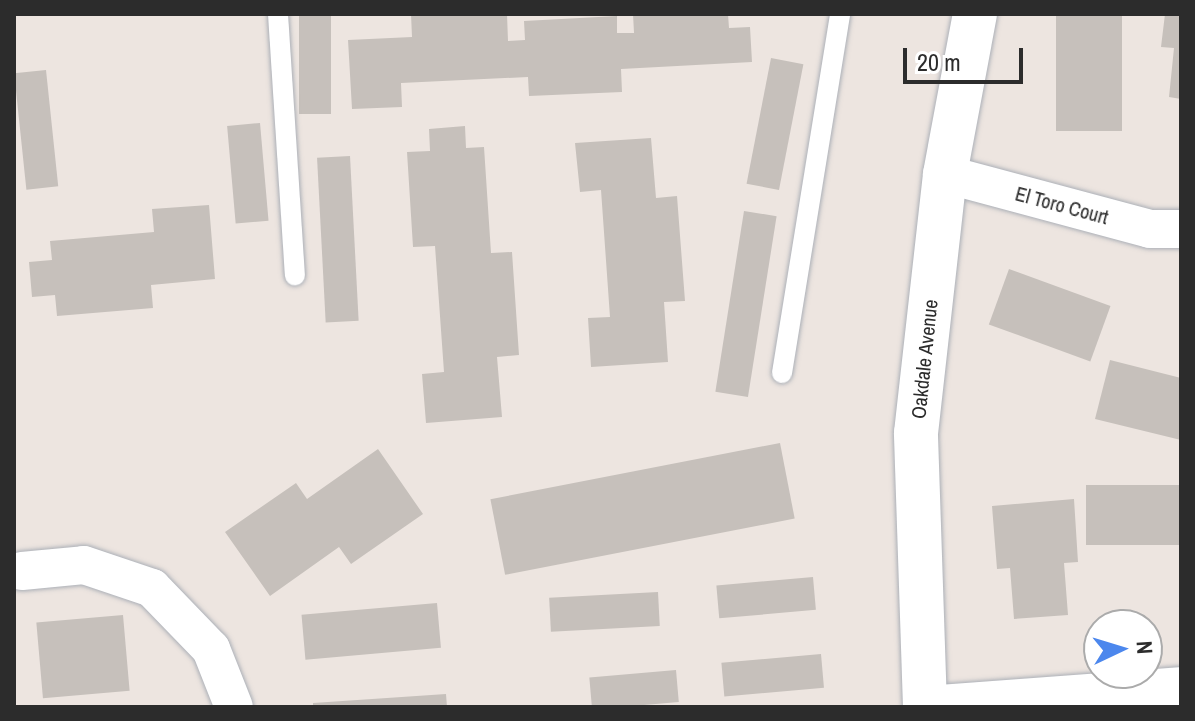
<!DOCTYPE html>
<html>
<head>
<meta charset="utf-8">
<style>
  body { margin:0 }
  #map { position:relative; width:1195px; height:721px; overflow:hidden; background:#ede5e0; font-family:"Archivo Narrow",sans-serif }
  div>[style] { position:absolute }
  .building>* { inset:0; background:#c6c0bb; transform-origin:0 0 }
  .roads { filter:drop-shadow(0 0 2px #acb0b7) drop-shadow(0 0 2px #acb0b7) }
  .service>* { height:20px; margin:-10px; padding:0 10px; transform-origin:10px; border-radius:10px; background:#fff }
  .minor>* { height:38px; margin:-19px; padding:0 19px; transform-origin:19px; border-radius:19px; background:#fff }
  .tertiary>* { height:44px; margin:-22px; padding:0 22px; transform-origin:22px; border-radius:22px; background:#fff }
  span { translate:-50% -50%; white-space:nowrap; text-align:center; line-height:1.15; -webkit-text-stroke:6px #fff; paint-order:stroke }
  .street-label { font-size:20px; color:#2c2c2c }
  .frame { position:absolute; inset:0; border:16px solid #2c2c2c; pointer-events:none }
  .north { position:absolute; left:1083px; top:609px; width:80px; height:80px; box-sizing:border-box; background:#fff; border:2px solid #ababab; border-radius:50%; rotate:86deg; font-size:22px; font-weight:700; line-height:32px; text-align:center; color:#2c2c2c }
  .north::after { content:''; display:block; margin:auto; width:28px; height:36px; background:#4c87ed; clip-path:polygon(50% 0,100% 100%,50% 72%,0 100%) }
  .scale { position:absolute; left:903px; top:48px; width:120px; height:36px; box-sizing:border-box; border:4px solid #2c2c2c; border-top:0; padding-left:10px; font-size:24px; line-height:28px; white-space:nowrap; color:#2c2c2c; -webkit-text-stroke:6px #fff; paint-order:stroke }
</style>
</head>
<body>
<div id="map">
  <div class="building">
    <div style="left:299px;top:14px;width:32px;height:100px"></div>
    <div style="clip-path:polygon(411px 14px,507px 14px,508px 41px,525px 40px,524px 21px,617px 16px,617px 33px,634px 33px,633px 14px,728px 14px,729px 28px,750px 27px,752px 62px,621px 69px,622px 92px,529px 96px,528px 77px,401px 83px,402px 107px,352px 109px,348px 40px,412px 37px)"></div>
    <div style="left:1056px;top:14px;width:66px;height:117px"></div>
    <div style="clip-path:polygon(1165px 14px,1181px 14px,1181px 99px,1169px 97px,1174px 48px,1161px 47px)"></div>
    <div style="left:771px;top:58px;width:33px;height:128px;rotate:11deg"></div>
    <div style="left:46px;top:70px;width:117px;height:32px;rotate:84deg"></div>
    <div style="left:260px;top:123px;width:98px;height:33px;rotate:85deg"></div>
    <div style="clip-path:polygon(465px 126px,466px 148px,484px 147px,491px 253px,512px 252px,519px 355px,497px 357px,502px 417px,426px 423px,422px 374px,444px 372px,435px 246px,413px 247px,407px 152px,430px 151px,429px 129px)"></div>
    <div style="clip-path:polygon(651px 138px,656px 198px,677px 196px,685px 301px,664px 302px,668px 362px,591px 367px,588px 318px,610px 317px,601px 190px,580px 192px,575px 143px)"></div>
    <div style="left:350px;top:156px;width:165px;height:33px;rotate:87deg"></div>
    <div style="clip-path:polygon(209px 205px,215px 279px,151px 285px,153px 308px,57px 316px,55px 295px,32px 297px,29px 262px,52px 260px,50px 241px,154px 232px,152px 209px)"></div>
    <div style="left:744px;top:211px;width:33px;height:183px;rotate:9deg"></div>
    <div style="left:1009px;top:269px;width:108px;height:59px;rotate:20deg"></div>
    <div style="clip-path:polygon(1110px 360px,1181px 378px,1181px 440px,1095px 419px)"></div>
    <div style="left:780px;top:443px;width:77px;height:295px;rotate:79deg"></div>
    <div style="clip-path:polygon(378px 449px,423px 514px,351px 564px,339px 547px,270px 596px,225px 532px,296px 483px,307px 499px)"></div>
    <div style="left:1181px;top:485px;width:60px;height:95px;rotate:90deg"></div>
    <div style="clip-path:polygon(1074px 499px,1078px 562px,1064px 563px,1068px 615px,1014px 619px,1010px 568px,997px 569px,992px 506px)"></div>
    <div style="left:813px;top:577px;width:33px;height:97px;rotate:85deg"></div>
    <div style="left:658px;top:592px;width:34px;height:109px;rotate:87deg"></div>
    <div style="left:437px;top:603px;width:45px;height:136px;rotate:85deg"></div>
    <div style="left:123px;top:615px;width:76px;height:87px;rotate:85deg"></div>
    <div style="left:821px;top:654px;width:34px;height:100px;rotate:85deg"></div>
    <div style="left:676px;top:670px;width:32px;height:87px;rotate:85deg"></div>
    <div style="clip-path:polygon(446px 694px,447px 707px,313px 707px,313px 703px)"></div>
  </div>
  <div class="roads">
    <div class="service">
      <div style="left:278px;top:14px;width:262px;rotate:86.3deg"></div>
      <div style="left:782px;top:373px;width:364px;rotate:-80.8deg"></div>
    </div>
    <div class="minor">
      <div style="left:945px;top:174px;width:212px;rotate:15deg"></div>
      <div style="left:1150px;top:229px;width:31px"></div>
      <div style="left:22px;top:571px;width:62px;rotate:-5.5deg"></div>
      <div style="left:84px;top:565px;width:72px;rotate:18.7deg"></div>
      <div style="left:152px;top:588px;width:85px;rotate:46deg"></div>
      <div style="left:211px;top:649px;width:62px;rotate:68.4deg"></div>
      <div style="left:925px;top:705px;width:257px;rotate:-4.2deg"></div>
    </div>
    <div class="tertiary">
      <div style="left:925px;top:707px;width:274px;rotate:-91.9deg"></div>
      <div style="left:916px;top:433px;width:261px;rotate:-83.6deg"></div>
      <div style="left:945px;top:174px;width:163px;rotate:-79.4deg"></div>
    </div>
  </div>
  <div class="street-label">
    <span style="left:1062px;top:205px;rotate:15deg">El Toro Court</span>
    <span style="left:924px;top:359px;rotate:-84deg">Oakdale Avenue</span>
  </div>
  <div class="frame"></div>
  <div class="north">N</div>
  <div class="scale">20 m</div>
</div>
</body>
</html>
